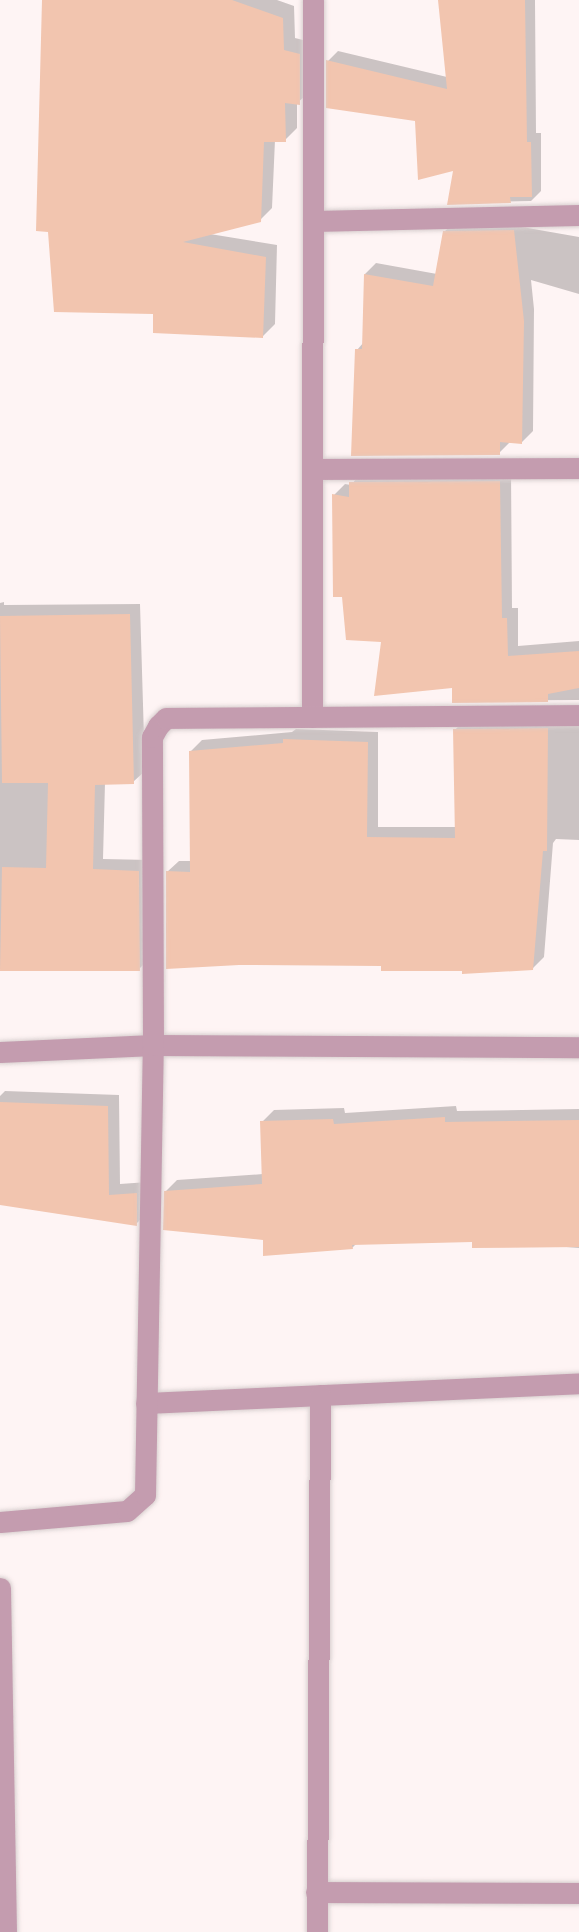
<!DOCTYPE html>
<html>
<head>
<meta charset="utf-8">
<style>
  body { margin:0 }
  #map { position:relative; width:579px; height:1932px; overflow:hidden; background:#fef4f4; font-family:Merriweather,serif }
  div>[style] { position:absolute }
  .shadow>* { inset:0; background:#0003 }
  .building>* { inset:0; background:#f2c5af }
  .roads { filter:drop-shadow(0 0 2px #d8cfcf) drop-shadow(0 0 2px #d8cfcf) }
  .street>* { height:21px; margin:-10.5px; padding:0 10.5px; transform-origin:10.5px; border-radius:10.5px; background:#c49caf }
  span { translate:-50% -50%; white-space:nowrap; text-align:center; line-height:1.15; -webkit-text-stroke:7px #fff; paint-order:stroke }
</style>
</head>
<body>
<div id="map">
  <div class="shadow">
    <div style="clip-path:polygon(44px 0,277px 0,294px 6px,295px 38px,311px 42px,311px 91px,297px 103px,297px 128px,285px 140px,275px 140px,272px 208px,260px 220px,210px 234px,277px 245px,275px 324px,263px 336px,155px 312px)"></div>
    <div style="clip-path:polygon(439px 0,535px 0,536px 133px,541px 133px,541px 191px,531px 201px,449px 203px,455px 169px,417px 119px,328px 61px,338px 51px,447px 77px)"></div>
    <div style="clip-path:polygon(482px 220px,579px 237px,579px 294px,531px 280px,534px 309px,533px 431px,522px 442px,511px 441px,499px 453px,357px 350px,364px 342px,365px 274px,376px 263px,437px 274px,444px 232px,456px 221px)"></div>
    <div style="clip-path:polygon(363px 471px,511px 471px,512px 608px,518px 608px,518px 646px,579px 641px,579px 700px,454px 701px,454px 686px,383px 641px,334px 495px,345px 484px,351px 485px)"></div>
    <div style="clip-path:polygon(4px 602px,4px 605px,140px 604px,145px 771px,133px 782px,105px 783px,103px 859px,150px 860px,150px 958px,139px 969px,0 969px,0 603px)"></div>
    <div style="clip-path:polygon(466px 718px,579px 718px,579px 840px,556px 839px,553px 843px,544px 957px,533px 968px,464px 969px,382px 964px,167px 872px,179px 861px,191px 861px,191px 751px,202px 740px,292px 732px,296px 729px,378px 732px,378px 827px,457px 827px,455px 730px)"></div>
    <div style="clip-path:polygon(5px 1091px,119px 1095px,120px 1184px,148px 1182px,147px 1213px,136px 1224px,0 1203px,0 1096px)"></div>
    <div style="clip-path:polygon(456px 1106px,457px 1111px,579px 1109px,579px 1248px,474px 1240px,357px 1243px,352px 1248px,265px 1239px,165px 1192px,177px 1180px,263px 1174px,262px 1122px,274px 1110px,344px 1108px,345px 1113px)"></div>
  </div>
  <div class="building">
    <div style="clip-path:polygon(42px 0,232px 0,283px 18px,284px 50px,300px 54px,300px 105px,285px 103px,286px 142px,264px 142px,261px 222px,183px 242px,266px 257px,263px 338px,153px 333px,153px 314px,54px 312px,48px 232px,36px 231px)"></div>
    <div style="clip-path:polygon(438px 0,525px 0,527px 142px,531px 142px,532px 197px,510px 197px,511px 203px,447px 205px,453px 171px,418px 180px,415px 121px,326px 108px,326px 60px,447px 89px)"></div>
    <div style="clip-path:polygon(514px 230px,524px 321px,522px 444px,500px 442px,500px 455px,351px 456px,355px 349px,362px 349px,364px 274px,433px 286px,443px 231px)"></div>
    <div style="clip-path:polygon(500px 481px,502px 618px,507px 618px,508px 656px,579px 651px,579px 688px,548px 694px,548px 702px,452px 703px,452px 688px,374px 696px,381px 642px,346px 640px,342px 597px,333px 597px,332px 494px,349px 497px,349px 482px)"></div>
    <div style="clip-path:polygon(130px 614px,134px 784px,95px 785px,93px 869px,139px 871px,140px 971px,0 971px,2px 867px,46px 868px,48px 783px,2px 783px,0 616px)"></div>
    <div style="clip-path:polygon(548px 728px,547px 851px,543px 851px,533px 970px,462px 974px,462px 971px,381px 971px,381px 966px,239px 965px,166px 969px,166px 871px,190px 872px,189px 751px,283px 743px,283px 739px,368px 742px,367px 837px,455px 838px,453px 729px)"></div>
    <div style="clip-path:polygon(0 1102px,108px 1106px,109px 1195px,137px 1193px,137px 1226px,0 1205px)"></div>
    <div style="clip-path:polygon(445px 1117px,445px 1122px,579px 1120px,579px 1247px,472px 1248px,472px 1242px,352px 1245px,353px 1249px,263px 1256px,263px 1240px,163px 1230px,164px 1191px,262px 1184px,260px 1121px,333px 1119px,334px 1124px)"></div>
  </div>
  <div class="roads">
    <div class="street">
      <div style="left:313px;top:221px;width:266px;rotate:-1.3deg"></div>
      <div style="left:312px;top:469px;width:267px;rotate:-0.2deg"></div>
      <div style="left:312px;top:717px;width:717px;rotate:-89.92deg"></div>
      <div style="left:0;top:1052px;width:153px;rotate:-2.6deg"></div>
      <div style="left:153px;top:1045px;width:426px;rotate:0.3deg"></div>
      <div style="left:146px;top:1403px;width:433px;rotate:-2.6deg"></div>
      <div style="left:0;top:1522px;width:127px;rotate:-5deg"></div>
      <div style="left:127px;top:1511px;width:24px;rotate:-42deg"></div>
      <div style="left:145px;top:1495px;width:450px;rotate:-89deg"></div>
      <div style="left:153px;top:1045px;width:308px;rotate:-90.2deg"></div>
      <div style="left:152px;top:737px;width:13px;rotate:-61deg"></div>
      <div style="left:158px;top:726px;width:11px;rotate:-45deg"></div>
      <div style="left:166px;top:718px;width:413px;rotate:-0.4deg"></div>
      <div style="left:0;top:1588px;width:344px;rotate:89deg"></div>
      <div style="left:316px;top:1892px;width:263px;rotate:0.2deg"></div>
      <div style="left:317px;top:1932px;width:537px;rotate:-89.68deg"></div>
    </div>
  </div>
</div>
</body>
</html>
